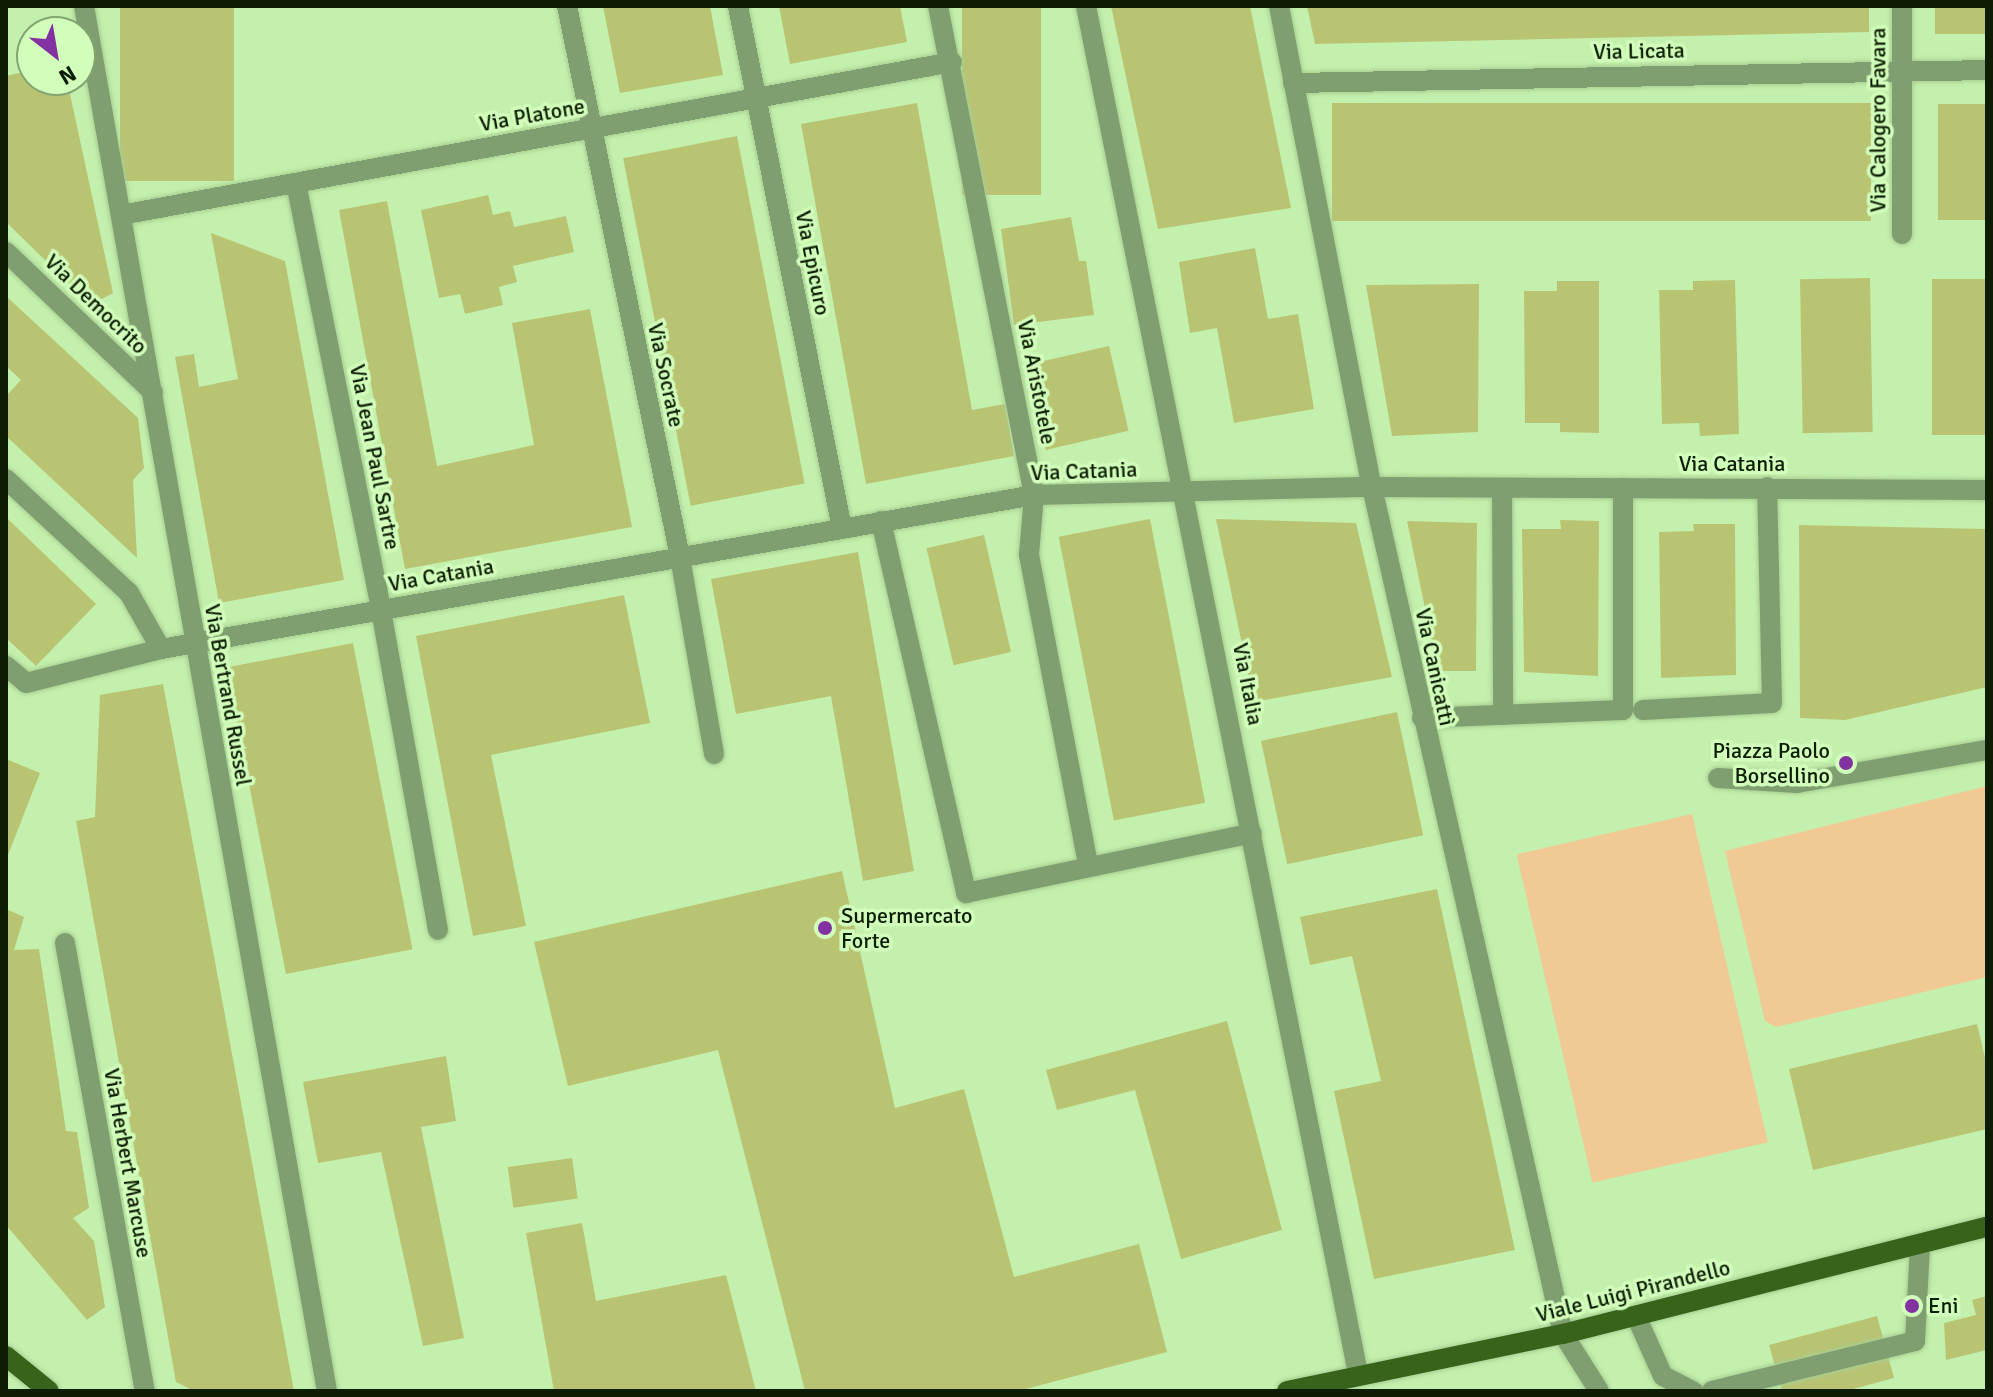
<!DOCTYPE html>
<html>
<head>
<meta charset="utf-8">
<style>
  body { margin:0 }
  #map { position:relative; width:1993px; height:1397px; overflow:hidden; background:#c4f0ad; font-family:Signika,sans-serif }
  div>[style] { position:absolute }
  .green>* { inset:0; background:#f0c994; transform-origin:0 0 }
  .building>* { inset:0; background:#b9c473; transform-origin:0 0 }
  .roads { filter:drop-shadow(0 0 2px #a7ce92) drop-shadow(0 0 2px #a7ce92) }
  .minor>* { height:20px; margin:-10px; padding:0 10px; transform-origin:10px; border-radius:10px; background:#809f70 }
  .major>* { height:20px; margin:-10px; padding:0 10px; transform-origin:10px; border-radius:10px; background:#38631a }
  .dots>* { width:22px; height:22px; translate:-50% -50%; box-sizing:border-box; border:4px solid #d1feba; border-radius:50% }
  span { translate:-50% -50%; white-space:nowrap; text-align:center; line-height:1.15; -webkit-text-stroke:7px #d1feba; paint-order:stroke }
  .street-label { font-size:22px; color:#0d1d04 }
  .poi-label { font-size:22px; color:#0d1d04 }
  .right { translate:-100% -50%; text-align:right }
  .left { translate:0 -50%; text-align:left }
  .frame { position:absolute; inset:0; border:8px solid #0d1d04; pointer-events:none }
  .north { position:absolute; left:16px; top:16px; width:80px; height:80px; box-sizing:border-box; background:#d1feba; border:2px solid #83a471; border-radius:50%; rotate:149deg; font-size:22px; font-weight:700; line-height:32px; text-align:center; color:#0d1d04 }
  .north::after { content:''; display:block; margin:auto; width:28px; height:36px; background:#8332a2; clip-path:polygon(50% 0,100% 100%,50% 72%,0 100%) }
</style>
</head>
<body>
<div id="map">
  <div class="green">
    <div style="clip-path:polygon(1987px 786px,1987px 977px,1776px 1027px,1765px 1021px,1725px 851px)"></div>
    <div style="left:1692px;top:814px;width:337px;height:180px;rotate:77deg"></div>
  </div>
  <div class="building">
    <div style="left:120px;top:6px;width:114px;height:175px"></div>
    <div style="clip-path:polygon(603px 6px,710px 6px,723px 75px,620px 93px)"></div>
    <div style="clip-path:polygon(779px 6px,900px 6px,907px 42px,790px 64px)"></div>
    <div style="left:962px;top:6px;width:79px;height:189px"></div>
    <div style="clip-path:polygon(1111px 6px,1250px 6px,1291px 208px,1158px 229px)"></div>
    <div style="clip-path:polygon(1307px 6px,1869px 6px,1869px 32px,1315px 44px)"></div>
    <div style="left:1935px;top:6px;width:52px;height:28px"></div>
    <div style="clip-path:polygon(32px 70px,32px 80px,67px 80px,113px 293px,91px 305px,6px 222px,6px 76px)"></div>
    <div style="clip-path:polygon(917px 103px,972px 410px,1005px 404px,1014px 456px,866px 484px,801px 124px)"></div>
    <div style="left:1871px;top:103px;width:118px;height:539px;rotate:90deg"></div>
    <div style="left:1938px;top:104px;width:49px;height:116px"></div>
    <div style="left:737px;top:136px;width:354px;height:116px;rotate:79deg"></div>
    <div style="clip-path:polygon(488px 195px,493px 215px,510px 211px,514px 227px,566px 216px,574px 252px,513px 266px,517px 282px,499px 287px,503px 305px,465px 314px,460px 294px,439px 298px,421px 210px)"></div>
    <div style="clip-path:polygon(387px 201px,437px 466px,534px 445px,512px 323px,590px 309px,632px 527px,405px 569px,339px 210px)"></div>
    <div style="clip-path:polygon(1071px 217px,1079px 261px,1086px 261px,1094px 315px,1014px 325px,1001px 229px)"></div>
    <div style="clip-path:polygon(211px 233px,285px 261px,344px 580px,219px 603px,175px 357px,194px 354px,199px 387px,238px 379px)"></div>
    <div style="clip-path:polygon(1255px 248px,1268px 319px,1298px 314px,1314px 409px,1234px 423px,1217px 328px,1190px 333px,1179px 262px)"></div>
    <div style="left:1870px;top:278px;width:154px;height:70px;rotate:89deg"></div>
    <div style="left:1987px;top:279px;width:156px;height:55px;rotate:90deg"></div>
    <div style="clip-path:polygon(1735px 280px,1739px 434px,1700px 436px,1699px 423px,1662px 424px,1659px 290px,1693px 290px,1693px 281px)"></div>
    <div style="clip-path:polygon(1557px 281px,1599px 281px,1599px 433px,1560px 432px,1560px 423px,1525px 423px,1524px 291px,1557px 291px)"></div>
    <div style="clip-path:polygon(1479px 284px,1478px 432px,1392px 436px,1366px 285px)"></div>
    <div style="clip-path:polygon(6px 296px,138px 418px,144px 468px,133px 480px,137px 558px,6px 436px,6px 396px,21px 380px,6px 366px)"></div>
    <div style="left:1109px;top:346px;width:87px;height:85px;rotate:77deg"></div>
    <div style="clip-path:polygon(8px 519px,96px 604px,36px 666px,6px 638px)"></div>
    <div style="left:1150px;top:519px;width:289px;height:93px;rotate:79deg"></div>
    <div style="clip-path:polygon(1216px 519px,1356px 523px,1392px 677px,1254px 702px)"></div>
    <div style="clip-path:polygon(1560px 520px,1599px 521px,1598px 676px,1524px 672px,1522px 529px,1561px 529px)"></div>
    <div style="clip-path:polygon(1407px 521px,1477px 523px,1476px 671px,1438px 671px)"></div>
    <div style="clip-path:polygon(1693px 524px,1735px 524px,1736px 675px,1661px 678px,1659px 532px,1694px 531px)"></div>
    <div style="clip-path:polygon(1799px 525px,1987px 529px,1987px 687px,1845px 720px,1800px 718px)"></div>
    <div style="left:984px;top:535px;width:120px;height:59px;rotate:77deg"></div>
    <div style="clip-path:polygon(858px 552px,914px 871px,863px 881px,831px 696px,736px 714px,711px 579px)"></div>
    <div style="clip-path:polygon(624px 595px,650px 723px,491px 755px,526px 926px,473px 936px,416px 636px)"></div>
    <div style="left:353px;top:643px;width:312px;height:129px;rotate:79deg"></div>
    <div style="clip-path:polygon(163px 684px,219px 983px,294px 1391px,194px 1391px,176px 1382px,76px 821px,95px 817px,100px 695px)"></div>
    <div style="left:1397px;top:712px;width:126px;height:139px;rotate:78deg"></div>
    <div style="clip-path:polygon(6px 759px,40px 773px,6px 860px)"></div>
    <div style="clip-path:polygon(842px 871px,895px 1108px,964px 1089px,1014px 1277px,1139px 1244px,1167px 1352px,1018px 1391px,805px 1391px,718px 1050px,568px 1086px,534px 942px)"></div>
    <div style="clip-path:polygon(1437px 889px,1515px 1250px,1374px 1279px,1334px 1091px,1381px 1081px,1352px 956px,1310px 965px,1300px 917px)"></div>
    <div style="clip-path:polygon(6px 909px,24px 917px,14px 950px,39px 949px,66px 1131px,77px 1132px,89px 1208px,73px 1218px,94px 1241px,105px 1307px,87px 1320px,6px 1225px)"></div>
    <div style="clip-path:polygon(1227px 1021px,1282px 1230px,1181px 1259px,1135px 1090px,1057px 1110px,1046px 1070px)"></div>
    <div style="clip-path:polygon(1977px 1024px,1987px 1066px,1987px 1129px,1813px 1170px,1789px 1069px)"></div>
    <div style="clip-path:polygon(446px 1056px,456px 1121px,421px 1127px,464px 1338px,423px 1346px,381px 1152px,318px 1163px,303px 1082px)"></div>
    <div style="left:572px;top:1158px;width:41px;height:65px;rotate:82deg"></div>
    <div style="clip-path:polygon(582px 1223px,596px 1301px,726px 1275px,756px 1391px,554px 1391px,526px 1233px)"></div>
    <div style="clip-path:polygon(1987px 1296px,1987px 1350px,1946px 1360px,1944px 1323px,1976px 1315px,1972px 1300px)"></div>
    <div style="clip-path:polygon(1877px 1316px,1894px 1378px,1846px 1391px,1782px 1391px,1769px 1345px)"></div>
  </div>
  <div class="roads">
    <div class="minor">
      <div style="left:84px;top:6px;width:1406px;rotate:80.05deg"></div>
      <div style="left:567px;top:6px;width:562px;rotate:78.41deg"></div>
      <div style="left:680px;top:557px;width:200px;rotate:80.2deg"></div>
      <div style="left:738px;top:6px;width:533px;rotate:78.75deg"></div>
      <div style="left:938px;top:6px;width:498px;rotate:78.9deg"></div>
      <div style="left:1034px;top:495px;width:60px;rotate:94.8deg"></div>
      <div style="left:1029px;top:555px;width:315px;rotate:79.2deg"></div>
      <div style="left:1086px;top:6px;width:1394px;rotate:78.75deg"></div>
      <div style="left:1279px;top:6px;width:490px;rotate:79.1deg"></div>
      <div style="left:1372px;top:487px;width:868px;rotate:77.29deg"></div>
      <div style="left:1563px;top:1334px;width:67px;rotate:57.7deg"></div>
      <div style="left:1293px;top:83px;width:694px;rotate:-1.07deg"></div>
      <div style="left:296px;top:183px;width:435px;rotate:78.7deg"></div>
      <div style="left:381px;top:610px;width:325px;rotate:79.9deg"></div>
      <div style="left:121px;top:215px;width:845px;rotate:-10.43deg"></div>
      <div style="left:1902px;top:234px;width:228px;rotate:-90deg"></div>
      <div style="left:6px;top:252px;width:203px;rotate:43.6deg"></div>
      <div style="left:6px;top:479px;width:168px;rotate:42.8deg"></div>
      <div style="left:129px;top:593px;width:64px;rotate:60.3deg"></div>
      <div style="left:1502px;top:488px;width:227px;rotate:89.7deg"></div>
      <div style="left:881px;top:521px;width:382px;rotate:77.1deg"></div>
      <div style="left:966px;top:893px;width:292px;rotate:-11.8deg"></div>
      <div style="left:6px;top:666px;width:26px;rotate:40deg"></div>
      <div style="left:26px;top:683px;width:139px;rotate:-14.1deg"></div>
      <div style="left:161px;top:649px;width:886px;rotate:-10deg"></div>
      <div style="left:1034px;top:495px;width:338px;rotate:-1.4deg"></div>
      <div style="left:1372px;top:487px;width:615px;rotate:0.28deg"></div>
      <div style="left:1643px;top:710px;width:129px;rotate:-3.1deg"></div>
      <div style="left:1772px;top:703px;width:216px;rotate:-91.3deg"></div>
      <div style="left:1422px;top:718px;width:201px;rotate:-2.3deg"></div>
      <div style="left:1623px;top:710px;width:222px;rotate:-90deg"></div>
      <div style="left:1718px;top:778px;width:79px;rotate:3.6deg"></div>
      <div style="left:1797px;top:783px;width:193px;rotate:-9.9deg"></div>
      <div style="left:65px;top:943px;width:455px;rotate:79.9deg"></div>
      <div style="left:1636px;top:1316px;width:66px;rotate:65.8deg"></div>
      <div style="left:1663px;top:1376px;width:34px;rotate:27deg"></div>
      <div style="left:1712px;top:1391px;width:209px;rotate:-13.8deg"></div>
      <div style="left:1915px;top:1341px;width:97px;rotate:-87deg"></div>
    </div>
    <div class="major">
      <div style="left:6px;top:1356px;width:55px;rotate:39.1deg"></div>
      <div style="left:1287px;top:1391px;width:282px;rotate:-11.7deg"></div>
      <div style="left:1563px;top:1334px;width:437px;rotate:-14.2deg"></div>
    </div>
  </div>
  <div class="dots">
    <div style="left:1846px;top:763px;background:#8332a2"></div>
    <div style="left:825px;top:928px;background:#8332a2"></div>
    <div style="left:1912px;top:1306px;background:#8332a2"></div>
  </div>
  <div class="street-label">
    <span style="left:1639px;top:51px;rotate:-1deg">Via Licata</span>
    <span style="left:532px;top:115px;rotate:-10deg">Via Platone</span>
    <span style="left:1878px;top:120px;rotate:-90deg">Via Calogero Favara</span>
    <span style="left:813px;top:263px;rotate:79deg">Via Epicuro</span>
    <span style="left:96px;top:304px;rotate:44deg">Via Democrito</span>
    <span style="left:666px;top:375px;rotate:78deg">Via Socrate</span>
    <span style="left:1037px;top:382px;rotate:79deg">Via Aristotele</span>
    <span style="left:375px;top:457px;rotate:79deg">Via Jean Paul Sartre</span>
    <span style="left:1732px;top:464px">Via Catania</span>
    <span style="left:1084px;top:471px;rotate:-2deg">Via Catania</span>
    <span style="left:441px;top:575px;rotate:-10deg">Via Catania</span>
    <span style="left:1435px;top:667px;rotate:78deg">Via Canicattì</span>
    <span style="left:1248px;top:684px;rotate:79deg">Via Italia</span>
    <span style="left:228px;top:695px;rotate:80deg">Via Bertrand Russel</span>
    <span style="left:128px;top:1163px;rotate:80deg">Via Herbert Marcuse</span>
    <span style="left:1633px;top:1291px;rotate:-14deg">Viale Luigi Pirandello</span>
  </div>
  <div class="poi-label">
    <span class="right" style="left:1830px;top:763px">Piazza Paolo<br>Borsellino</span>
    <span class="left" style="left:841px;top:928px">Supermercato<br>Forte</span>
    <span class="left" style="left:1928px;top:1306px">Eni</span>
  </div>
  <div class="frame"></div>
  <div class="north">N</div>
</div>
</body>
</html>
